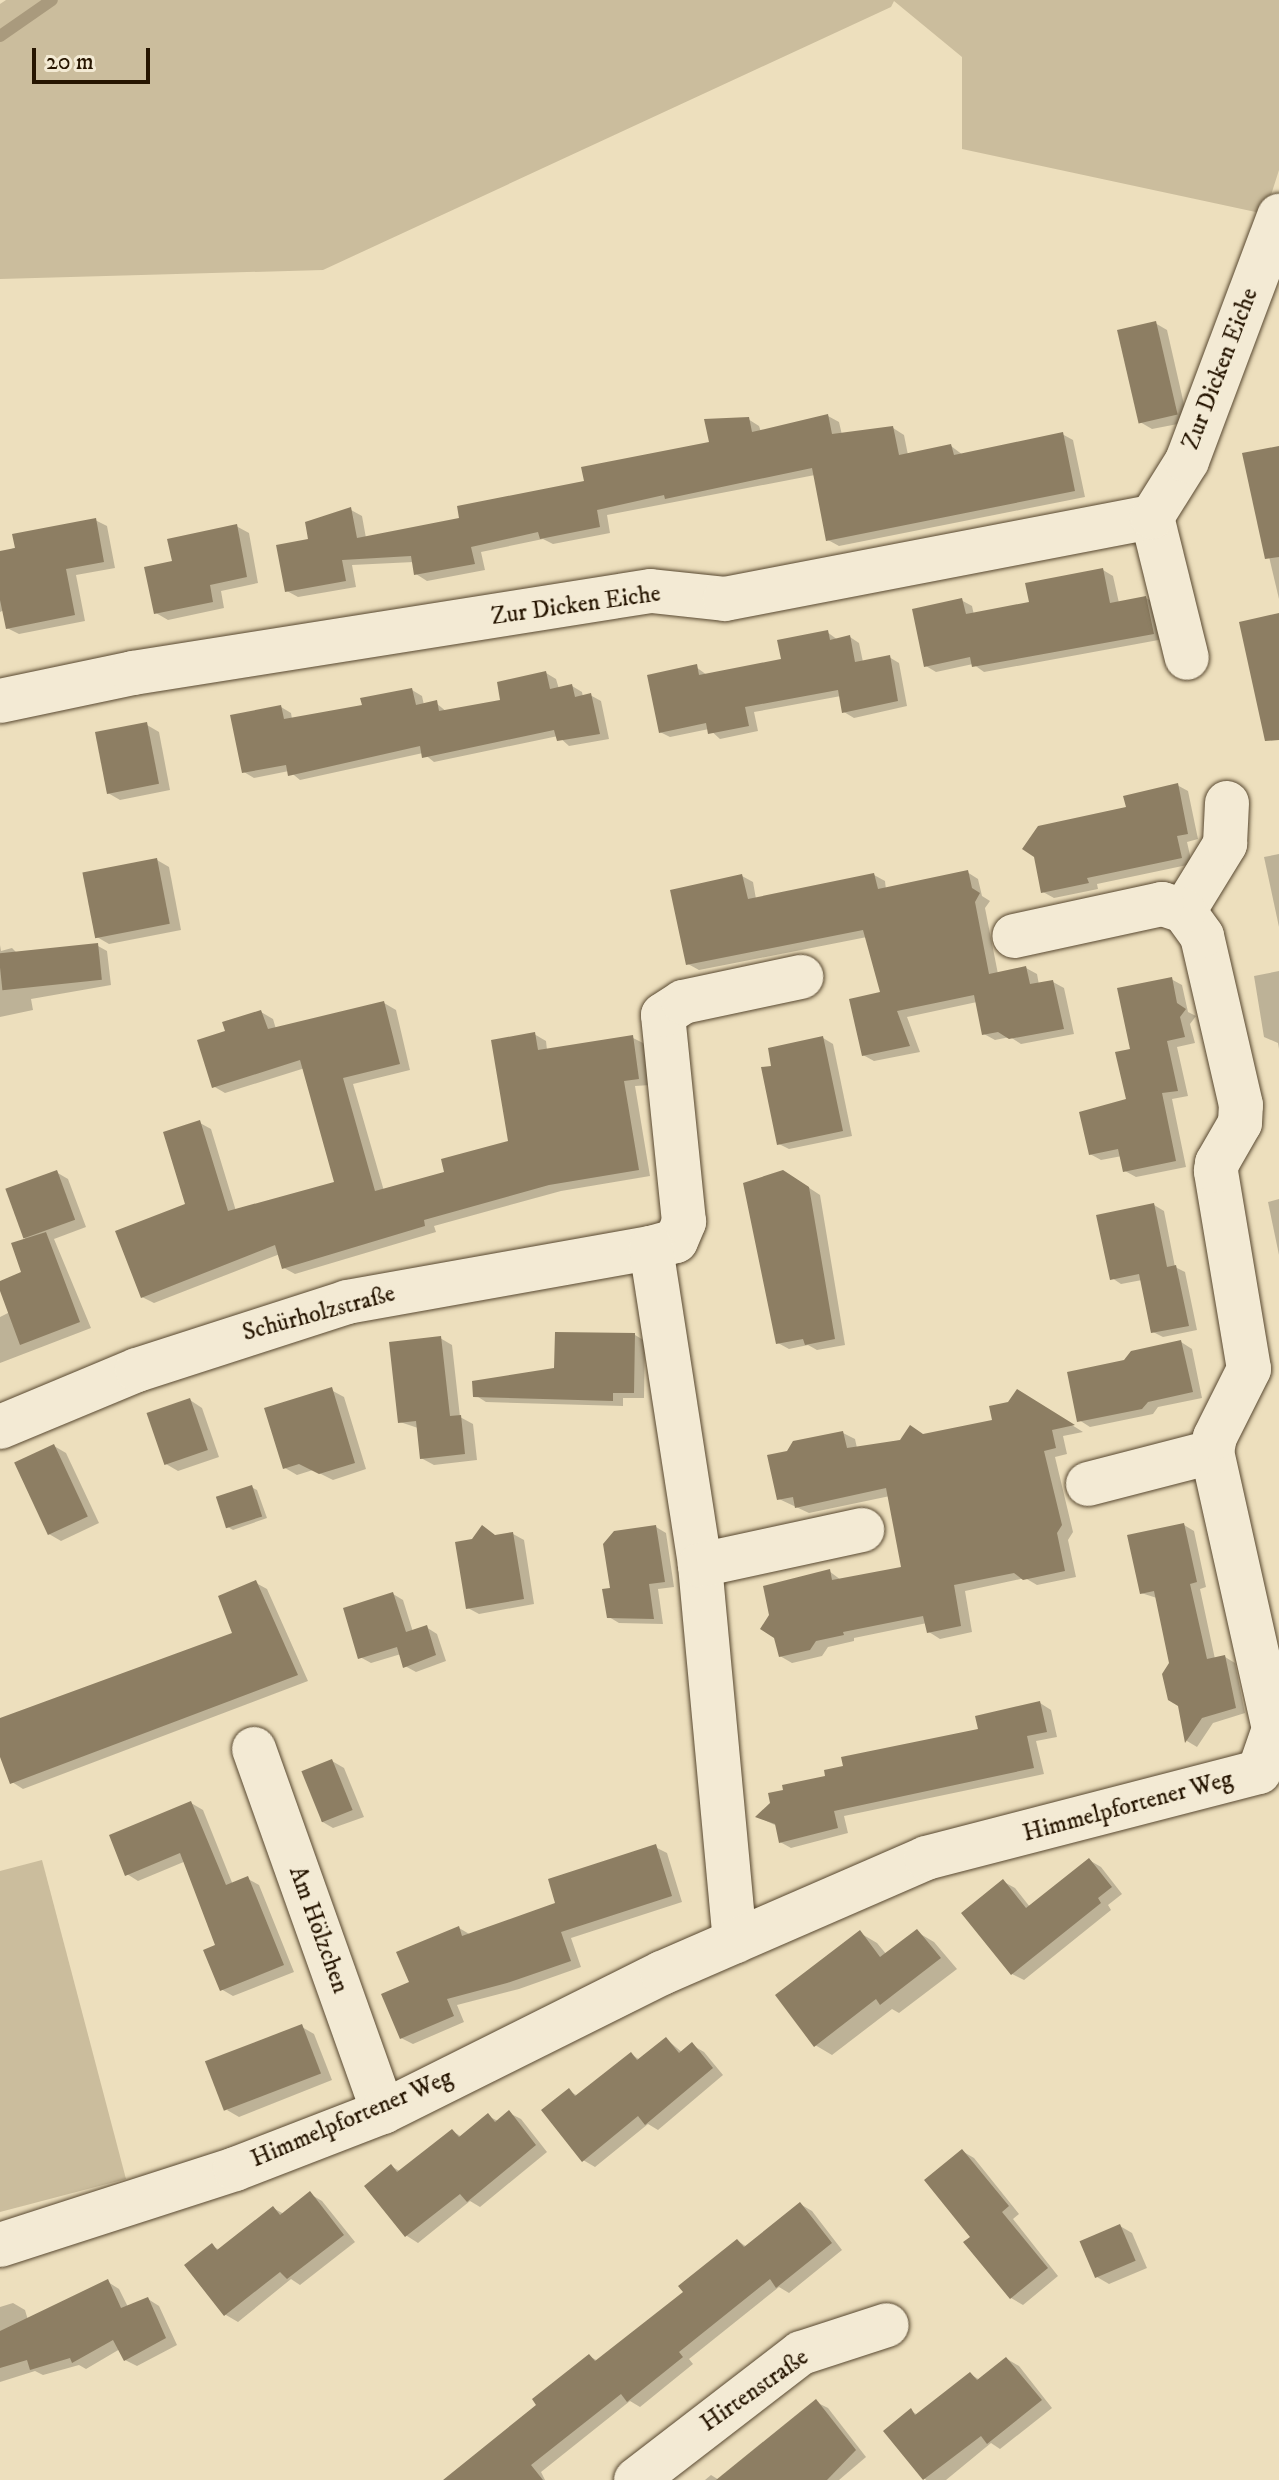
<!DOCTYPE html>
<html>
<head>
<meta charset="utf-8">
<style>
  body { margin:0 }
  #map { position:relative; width:1279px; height:2480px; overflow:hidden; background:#eddfbd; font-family:"IM FELL DW Pica",serif }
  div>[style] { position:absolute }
  .green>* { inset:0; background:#cbbd9d }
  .shadow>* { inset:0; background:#0003 }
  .stream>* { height:12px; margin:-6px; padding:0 6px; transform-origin:6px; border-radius:6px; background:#a99a7d }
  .building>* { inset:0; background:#8d7e63; transform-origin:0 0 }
  .roads { filter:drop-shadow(0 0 2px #584830) drop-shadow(0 0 2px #584830) }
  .minor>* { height:44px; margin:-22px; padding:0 22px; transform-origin:22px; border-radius:22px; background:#f3ead4 }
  span { translate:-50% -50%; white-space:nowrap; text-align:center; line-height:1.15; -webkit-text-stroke:6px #f3ead4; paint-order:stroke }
  .street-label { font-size:24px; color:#261501 }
  .scale { position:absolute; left:32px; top:48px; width:118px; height:36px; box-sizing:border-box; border:4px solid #261501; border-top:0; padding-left:10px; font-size:24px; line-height:28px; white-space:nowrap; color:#261501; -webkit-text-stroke:6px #f3ead4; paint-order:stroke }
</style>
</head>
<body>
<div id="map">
  <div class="green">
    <div style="clip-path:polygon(6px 0,1279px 0,1279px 170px,1265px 214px,962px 149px,962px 57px,894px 1px,891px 7px,323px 270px,0 279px,0 4px)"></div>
    <div style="clip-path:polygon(42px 1860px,126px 2179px,0 2212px,0 1871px)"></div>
  </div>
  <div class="shadow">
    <div style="clip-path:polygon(1155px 323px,1167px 330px,1188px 422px,1152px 429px,1140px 422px)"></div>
    <div style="clip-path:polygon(828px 416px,839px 422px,842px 435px,893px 428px,904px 435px,908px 455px,951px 446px,963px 455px,1062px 434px,1073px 440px,1085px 497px,839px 546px,828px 540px,815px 475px,607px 515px,610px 533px,553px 544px,543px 539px,481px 552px,485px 570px,427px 581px,416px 574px,414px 562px,352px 565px,356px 587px,298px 597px,287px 591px,311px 541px,351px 510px,362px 516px,366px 538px,461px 519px,711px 443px,748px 419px,759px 426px,761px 432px)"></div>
    <div style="clip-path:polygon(1279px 448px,1279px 599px,1245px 455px)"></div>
    <div style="clip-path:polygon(95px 520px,107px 526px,115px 568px,76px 575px,85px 621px,19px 634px,7px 628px,4px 610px,0 612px,0 553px)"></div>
    <div style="clip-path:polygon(236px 526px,249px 533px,258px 583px,221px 591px,224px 608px,168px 620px,156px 613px,174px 563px)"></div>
    <div style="clip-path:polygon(1103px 570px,1113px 576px,1119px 603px,1146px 598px,1156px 604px,1164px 639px,984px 672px,973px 664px,936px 672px,926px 666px,961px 600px,972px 606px,974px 615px,1031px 603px)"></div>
    <div style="clip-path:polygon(827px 632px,838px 640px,850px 637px,859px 643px,863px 662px,889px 657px,899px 663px,907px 706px,854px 718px,844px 712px,841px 696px,754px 712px,758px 731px,720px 739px,709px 729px,670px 737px,660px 732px,696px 667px,707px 675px,784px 661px)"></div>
    <div style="clip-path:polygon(546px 673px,556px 679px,559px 689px,572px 686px,582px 692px,583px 697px,590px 695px,601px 701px,609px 739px,569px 746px,558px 736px,434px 762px,423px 753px,300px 780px,289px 771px,254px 778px,244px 772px,281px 707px,291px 713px,292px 719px,364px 706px,412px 690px,422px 696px,424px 705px,436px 703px,447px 712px,503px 701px)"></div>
    <div style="clip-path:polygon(147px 725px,159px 732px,170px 790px,120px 800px,108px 793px)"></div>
    <div style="clip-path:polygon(1177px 785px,1188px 791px,1198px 839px,1187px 842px,1192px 864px,1097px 884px,1098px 889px,1054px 898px,1043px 892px,1035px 856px)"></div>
    <div style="clip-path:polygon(1279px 854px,1279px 927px,1264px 857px)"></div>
    <div style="clip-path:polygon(157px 860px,169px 867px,181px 930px,109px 944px,97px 937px)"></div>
    <div style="clip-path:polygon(967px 872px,978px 879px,982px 896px,990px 901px,985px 908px,998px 974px,1026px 968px,1037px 974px,1039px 985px,1053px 982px,1064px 988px,1074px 1034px,1021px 1044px,1010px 1037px,995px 1040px,984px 1034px,977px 1002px,907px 1017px,920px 1052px,874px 1061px,863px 1055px,883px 994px,867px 937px,699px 970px,688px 964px,742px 876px,753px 882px,756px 899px,874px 875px,885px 881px,886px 890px)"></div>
    <div style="clip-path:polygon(0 945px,1px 951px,12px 948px,23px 959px,98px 946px,107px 951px,111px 985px,31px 999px,33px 1010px,0 1017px)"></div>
    <div style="clip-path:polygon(1279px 971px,1279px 1049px,1278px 1043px,1264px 1037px,1254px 976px)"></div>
    <div style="clip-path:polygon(1171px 979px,1182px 985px,1188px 1012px,1196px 1016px,1190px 1024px,1195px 1043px,1177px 1047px,1188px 1096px,1172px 1099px,1186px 1167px,1136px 1177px,1125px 1171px,1122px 1156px,1101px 1160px,1090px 1154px,1128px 1101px,1132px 1051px)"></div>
    <div style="clip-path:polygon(384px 1003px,396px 1010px,410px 1070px,353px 1084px,384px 1191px,447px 1173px,510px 1143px,534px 1034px,546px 1041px,547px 1050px,633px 1038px,645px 1044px,650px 1085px,635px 1086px,650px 1176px,561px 1191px,434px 1226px,436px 1232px,295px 1274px,284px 1268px,280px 1254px,154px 1303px,142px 1297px,188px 1205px,200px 1123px,211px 1129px,236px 1211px,337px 1184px,305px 1068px,225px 1093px,213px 1086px,227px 1033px,261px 1012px,273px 1019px,276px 1029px)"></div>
    <div style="clip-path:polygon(823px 1038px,833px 1044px,852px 1136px,789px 1149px,779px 1144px,773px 1067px)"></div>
    <div style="clip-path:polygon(56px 1172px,68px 1179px,86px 1227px,54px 1239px,91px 1328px,0 1363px,0 1317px,10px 1312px,0 1283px,24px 1273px,25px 1238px)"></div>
    <div style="clip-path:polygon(794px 1178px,820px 1195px,845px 1345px,817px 1350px,808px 1345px,789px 1349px,778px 1343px)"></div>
    <div style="clip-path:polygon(1279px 1199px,1279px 1255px,1268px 1202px)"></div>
    <div style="clip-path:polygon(1154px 1205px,1164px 1211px,1175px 1267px,1185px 1272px,1197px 1330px,1163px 1337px,1153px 1332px,1142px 1280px,1121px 1284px,1112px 1278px)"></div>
    <div style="clip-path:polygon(635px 1335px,645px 1341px,644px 1398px,623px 1398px,623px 1406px,486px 1402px,475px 1395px,556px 1369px)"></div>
    <div style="clip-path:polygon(440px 1338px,452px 1345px,460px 1417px,473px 1424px,477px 1460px,434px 1465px,421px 1458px,418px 1428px,400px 1422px)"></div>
    <div style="clip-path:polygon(1181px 1342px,1192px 1349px,1202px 1398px,1158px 1407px,1153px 1414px,1090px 1427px,1079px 1420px,1126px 1362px)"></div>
    <div style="clip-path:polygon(331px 1390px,344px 1397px,366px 1469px,333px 1480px,313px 1470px,297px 1475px,285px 1468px)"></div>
    <div style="clip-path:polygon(1029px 1398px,1083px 1432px,1063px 1436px,1067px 1454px,1055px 1457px,1073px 1532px,1068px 1540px,1076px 1577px,1037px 1585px,1025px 1578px,965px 1591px,972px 1632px,940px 1639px,929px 1632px,927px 1623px,854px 1638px,854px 1641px,828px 1647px,822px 1656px,792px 1663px,780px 1656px,829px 1571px,841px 1580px,903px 1568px,890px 1496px,809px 1513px,779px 1499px,843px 1433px,855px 1439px,857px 1448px,925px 1436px,995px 1421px)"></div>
    <div style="clip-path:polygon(190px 1400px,202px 1408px,219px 1457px,178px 1471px,166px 1464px)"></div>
    <div style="clip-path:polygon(54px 1446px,66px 1453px,99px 1523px,61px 1541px,49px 1534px)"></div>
    <div style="clip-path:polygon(251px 1487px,257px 1490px,267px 1518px,233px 1530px,228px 1527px)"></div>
    <div style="clip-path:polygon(1184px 1525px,1194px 1531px,1206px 1587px,1200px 1589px,1215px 1659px,1225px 1657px,1235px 1663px,1245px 1713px,1213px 1723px,1197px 1747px,1187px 1741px,1157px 1598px,1141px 1593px)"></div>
    <div style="clip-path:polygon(656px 1527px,666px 1533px,674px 1587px,658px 1589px,663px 1624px,619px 1623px,609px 1617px,612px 1590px)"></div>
    <div style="clip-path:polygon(513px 1534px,524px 1540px,534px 1604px,479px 1614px,468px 1608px,497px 1536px)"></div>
    <div style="clip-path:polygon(256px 1583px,267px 1589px,308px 1681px,23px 1789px,12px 1782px,0 1752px,0 1721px,234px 1634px)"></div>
    <div style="clip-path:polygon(393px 1594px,403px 1600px,413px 1632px,426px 1627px,437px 1634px,446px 1661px,416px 1672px,405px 1666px,401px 1654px,371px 1663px,360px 1657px)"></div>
    <div style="clip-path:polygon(1040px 1703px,1051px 1710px,1057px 1737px,1036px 1741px,1044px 1774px,844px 1816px,848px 1833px,791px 1848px,780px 1842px,777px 1826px,758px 1817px,827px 1778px,980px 1731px)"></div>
    <div style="clip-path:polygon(332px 1761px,344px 1768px,364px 1817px,333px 1828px,321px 1821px)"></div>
    <div style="clip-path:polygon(191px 1803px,203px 1810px,233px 1885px,248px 1879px,259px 1885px,294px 1972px,233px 1996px,221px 1989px,218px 1946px,186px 1861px,138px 1881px,127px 1874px)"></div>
    <div style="clip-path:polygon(655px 1847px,667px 1853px,682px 1902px,571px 1938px,581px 1967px,519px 1989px,457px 2005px,464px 2022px,413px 2044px,401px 2038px,412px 1983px,459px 1928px,471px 1935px,558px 1904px)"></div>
    <div style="clip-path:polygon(1089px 1860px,1101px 1867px,1122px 1894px,1108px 1905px,1111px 1910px,1024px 1980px,1012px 1974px,1004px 1882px,1015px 1888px,1030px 1907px)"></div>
    <div style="clip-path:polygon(917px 1932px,934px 1942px,957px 1969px,899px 2013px,892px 2009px,832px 2055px,815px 2045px,860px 1933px,877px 1943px,887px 1955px)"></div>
    <div style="clip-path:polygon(302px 2027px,314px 2034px,332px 2080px,239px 2117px,227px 2110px)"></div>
    <div style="clip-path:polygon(666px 2039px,683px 2053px,692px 2045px,704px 2052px,723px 2075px,658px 2130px,648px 2124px,595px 2167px,583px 2160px,569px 2091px,578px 2096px,631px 2054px,640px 2060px)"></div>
    <div style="clip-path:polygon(509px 2113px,521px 2119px,547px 2152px,480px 2207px,470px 2201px,418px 2243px,407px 2236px,367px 2186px,391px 2166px,401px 2172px,452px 2131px,462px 2137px,488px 2116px,498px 2121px)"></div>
    <div style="clip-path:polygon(962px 2151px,974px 2158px,1019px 2214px,1013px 2219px,1058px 2276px,1023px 2305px,1011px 2298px,972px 2237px)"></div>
    <div style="clip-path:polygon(310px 2194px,322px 2201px,355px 2242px,300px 2285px,291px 2279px,238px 2322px,226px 2315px,187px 2266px,212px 2246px,220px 2250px,273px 2208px,284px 2214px)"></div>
    <div style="clip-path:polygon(800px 2204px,812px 2211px,842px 2250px,789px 2293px,779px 2287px,689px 2359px,693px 2364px,640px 2407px,630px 2401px,541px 2472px,545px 2480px,446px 2480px,539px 2405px,589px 2356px,598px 2361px,686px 2292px,738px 2241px,747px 2247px)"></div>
    <div style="clip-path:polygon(1120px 2226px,1132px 2233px,1147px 2268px,1109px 2284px,1097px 2277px)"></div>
    <div style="clip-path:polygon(108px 2282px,119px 2289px,128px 2307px,148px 2299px,159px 2306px,177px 2345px,137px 2366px,125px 2360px,120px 2349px,86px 2369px,79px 2365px,43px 2375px,35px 2371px,0 2382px,0 2307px,13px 2303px,25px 2310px,28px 2320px)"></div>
    <div style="clip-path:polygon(1007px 2359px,1019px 2366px,1052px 2408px,1000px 2449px,991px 2443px,946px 2480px,926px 2480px,886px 2431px,911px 2411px,918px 2415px,970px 2374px,980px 2380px)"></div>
    <div style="clip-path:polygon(816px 2402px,828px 2408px,866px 2457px,839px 2480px,720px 2480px)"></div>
    <div style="clip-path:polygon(711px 2475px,719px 2480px,705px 2480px)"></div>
  </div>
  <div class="stream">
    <div style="left:0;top:36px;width:63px;rotate:-34.7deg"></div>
  </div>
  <div class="building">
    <div style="left:1156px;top:321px;width:96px;height:40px;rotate:77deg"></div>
    <div style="clip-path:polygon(828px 414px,832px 434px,893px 426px,899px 455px,951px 444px,954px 455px,1063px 432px,1075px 491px,826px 541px,812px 468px,665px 499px,664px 495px,597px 510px,600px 527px,540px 539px,538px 532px,471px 547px,475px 564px,414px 575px,411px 556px,342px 560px,346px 581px,285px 592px,276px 545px,308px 539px,305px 522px,351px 507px,357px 538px,459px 518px,457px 506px,584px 481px,581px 467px,709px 442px,704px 419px,749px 417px,752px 432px)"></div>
    <div style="clip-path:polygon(1279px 446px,1279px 557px,1265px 559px,1242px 453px)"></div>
    <div style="clip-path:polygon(96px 518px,104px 562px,66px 569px,75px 615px,6px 629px,0 600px,0 551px,15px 548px,12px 534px)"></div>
    <div style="clip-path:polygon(237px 524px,247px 577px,210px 585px,213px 602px,154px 614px,144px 567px,172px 561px,167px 539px)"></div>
    <div style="clip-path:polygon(1103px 568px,1110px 603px,1146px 596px,1154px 634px,972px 667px,970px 657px,924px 667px,912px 609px,962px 598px,966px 614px,1029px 602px,1025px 583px)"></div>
    <div style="clip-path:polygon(1279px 613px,1279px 740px,1265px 741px,1239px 622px)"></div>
    <div style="clip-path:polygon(828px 630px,830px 640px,850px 635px,855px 662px,890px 655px,898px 701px,842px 713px,838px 690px,745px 707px,749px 726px,708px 734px,706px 723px,659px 733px,647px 675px,697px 664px,699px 675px,781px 659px,777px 640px)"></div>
    <div style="clip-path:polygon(546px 671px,550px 689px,572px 684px,575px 697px,591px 693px,600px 734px,557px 741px,554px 730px,422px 758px,420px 746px,288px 776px,286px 765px,242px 773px,230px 715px,281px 705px,284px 719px,362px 705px,360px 698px,412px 688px,416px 705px,437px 700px,439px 711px,500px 700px,497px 682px)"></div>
    <div style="left:147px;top:722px;width:63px;height:53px;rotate:79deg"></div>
    <div style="clip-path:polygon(1178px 783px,1188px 834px,1177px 836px,1182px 858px,1087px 878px,1089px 883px,1041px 893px,1034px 857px,1022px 849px,1038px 826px,1126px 807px,1123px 796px)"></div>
    <div style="left:157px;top:858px;width:67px;height:76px;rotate:79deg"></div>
    <div style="clip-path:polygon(968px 870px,972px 888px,980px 893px,975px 902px,989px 974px,1026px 966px,1030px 984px,1053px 980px,1064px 1029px,1009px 1039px,998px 1032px,982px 1035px,974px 995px,897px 1011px,910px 1046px,862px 1056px,849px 999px,880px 992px,863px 930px,686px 965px,670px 890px,742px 874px,748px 899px,874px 873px,878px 889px)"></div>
    <div style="left:98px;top:943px;width:37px;height:100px;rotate:84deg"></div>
    <div style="clip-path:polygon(1172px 977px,1177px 1003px,1186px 1009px,1180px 1017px,1185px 1037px,1167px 1041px,1178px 1091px,1162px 1093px,1176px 1161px,1123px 1172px,1118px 1149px,1089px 1155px,1079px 1112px,1126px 1099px,1115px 1052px,1130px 1049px,1117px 988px)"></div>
    <div style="clip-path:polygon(384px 1001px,400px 1064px,343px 1078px,375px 1191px,444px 1172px,441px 1159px,508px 1141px,491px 1040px,535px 1032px,538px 1050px,633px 1035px,639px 1079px,624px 1081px,639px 1170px,549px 1185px,424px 1220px,425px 1226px,282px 1269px,275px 1245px,141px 1298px,115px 1231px,185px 1204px,163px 1132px,200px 1120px,228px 1211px,334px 1182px,300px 1060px,212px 1088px,197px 1040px,225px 1031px,222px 1022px,261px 1010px,268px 1029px)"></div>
    <div style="clip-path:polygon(823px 1036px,843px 1131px,777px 1145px,761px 1067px,771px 1066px,768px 1048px)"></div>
    <div style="left:57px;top:1170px;width:53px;height:55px;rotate:70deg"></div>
    <div style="clip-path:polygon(783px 1170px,809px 1187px,835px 1339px,805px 1345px,803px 1339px,776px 1344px,743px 1183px)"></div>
    <div style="clip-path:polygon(1154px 1203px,1167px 1267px,1176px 1265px,1189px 1326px,1151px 1333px,1139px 1274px,1110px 1280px,1096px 1215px)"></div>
    <div style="clip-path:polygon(46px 1232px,80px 1322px,20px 1345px,0 1291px,0 1281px,21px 1272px,11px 1243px)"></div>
    <div style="clip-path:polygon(555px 1332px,635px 1333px,634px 1393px,613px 1393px,613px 1401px,473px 1397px,472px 1381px,554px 1368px)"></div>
    <div style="clip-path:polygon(441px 1336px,450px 1416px,461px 1415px,465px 1454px,420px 1459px,416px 1421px,398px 1423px,389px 1342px)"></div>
    <div style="clip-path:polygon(1181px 1340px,1193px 1392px,1148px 1402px,1142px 1409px,1077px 1422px,1067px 1372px,1124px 1360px,1131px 1351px)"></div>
    <div style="clip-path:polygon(332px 1387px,355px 1463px,319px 1474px,299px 1464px,283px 1469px,264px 1408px)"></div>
    <div style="clip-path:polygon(1017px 1389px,1075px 1425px,1052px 1430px,1056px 1448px,1044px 1451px,1062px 1525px,1057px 1533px,1065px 1571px,1023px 1580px,1014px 1573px,954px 1585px,961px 1626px,927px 1633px,923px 1616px,843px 1632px,844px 1635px,816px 1641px,810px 1650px,779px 1657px,774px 1638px,760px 1629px,769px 1615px,763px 1586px,830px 1569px,832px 1580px,901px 1567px,886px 1488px,795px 1508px,793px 1497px,777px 1500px,767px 1455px,787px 1451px,793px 1441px,843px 1431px,847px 1448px,900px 1440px,910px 1425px,923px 1434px,992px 1420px,989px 1406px,1008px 1402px)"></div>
    <div style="left:190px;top:1398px;width:55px;height:46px;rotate:71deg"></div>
    <div style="left:54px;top:1444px;width:80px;height:44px;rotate:65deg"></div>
    <div style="left:252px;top:1485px;width:33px;height:38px;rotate:72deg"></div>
    <div style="clip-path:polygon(1184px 1523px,1197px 1582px,1190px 1584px,1207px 1659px,1225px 1655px,1236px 1708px,1202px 1718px,1185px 1743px,1178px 1706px,1168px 1700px,1162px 1674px,1169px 1663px,1154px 1591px,1140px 1594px,1127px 1535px)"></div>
    <div style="clip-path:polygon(482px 1525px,495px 1535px,513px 1532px,524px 1599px,466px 1609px,455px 1542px,472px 1539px)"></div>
    <div style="clip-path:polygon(656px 1525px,665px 1582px,649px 1584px,654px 1619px,607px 1618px,602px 1589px,610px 1588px,603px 1544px,614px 1531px)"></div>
    <div style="clip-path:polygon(256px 1580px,298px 1675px,10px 1784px,0 1757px,0 1718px,232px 1633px,218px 1596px)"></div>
    <div style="clip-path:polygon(393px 1592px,406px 1632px,427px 1625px,436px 1655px,403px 1668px,397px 1647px,358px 1659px,343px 1608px)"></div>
    <div style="clip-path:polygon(1040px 1701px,1047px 1732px,1027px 1736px,1034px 1768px,834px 1811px,838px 1828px,779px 1843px,775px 1824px,755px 1817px,770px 1803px,768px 1793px,783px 1790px,782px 1785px,825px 1776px,824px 1770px,843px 1766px,841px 1757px,978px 1729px,975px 1716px)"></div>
    <div style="left:332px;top:1759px;width:55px;height:33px;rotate:68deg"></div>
    <div style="clip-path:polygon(191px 1801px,226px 1885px,248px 1876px,284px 1965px,220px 1991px,203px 1950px,215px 1945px,180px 1853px,125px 1876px,109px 1835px)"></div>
    <div style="clip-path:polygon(656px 1844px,672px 1896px,561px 1932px,571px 1961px,507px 1983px,447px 1999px,454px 2016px,400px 2039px,381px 1994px,409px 1982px,396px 1952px,459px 1926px,462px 1936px,555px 1903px,548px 1879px)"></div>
    <div style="clip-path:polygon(1089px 1858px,1112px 1887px,1098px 1898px,1101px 1903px,1011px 1975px,961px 1913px,1003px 1879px,1026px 1908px)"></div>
    <div style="clip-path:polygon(917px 1929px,941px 1958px,880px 2005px,876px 1999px,814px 2047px,775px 1995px,860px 1930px,880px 1957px)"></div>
    <div style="left:302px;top:2024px;width:53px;height:104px;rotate:69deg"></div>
    <div style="clip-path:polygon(666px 2037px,679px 2053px,692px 2042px,713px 2068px,645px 2125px,638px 2116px,582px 2162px,541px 2110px,569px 2088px,575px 2096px,631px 2052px,637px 2060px)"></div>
    <div style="clip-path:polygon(509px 2110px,536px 2145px,467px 2202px,460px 2194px,405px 2237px,364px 2186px,391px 2164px,397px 2172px,452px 2129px,459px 2137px,488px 2113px,495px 2122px)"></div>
    <div style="clip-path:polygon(962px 2149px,1009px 2206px,1002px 2212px,1048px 2268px,1010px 2299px,963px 2242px,970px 2237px,924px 2180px)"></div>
    <div style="clip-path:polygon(310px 2191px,344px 2235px,287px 2279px,280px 2272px,224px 2316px,184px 2265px,212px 2243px,217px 2250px,273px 2206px,280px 2215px)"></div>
    <div style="clip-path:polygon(800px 2202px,832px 2243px,776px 2288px,770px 2279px,679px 2352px,683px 2357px,627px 2402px,621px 2394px,531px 2465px,543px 2480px,443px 2480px,536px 2405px,532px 2399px,589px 2354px,595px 2361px,683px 2292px,678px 2286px,737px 2239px,744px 2247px)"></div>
    <div style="left:1120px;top:2224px;width:40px;height:44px;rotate:67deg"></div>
    <div style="clip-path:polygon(108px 2279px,121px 2308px,148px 2297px,166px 2338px,124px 2361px,113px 2340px,72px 2363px,70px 2358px,30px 2370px,27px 2360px,0 2368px,0 2331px)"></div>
    <div style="clip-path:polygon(1006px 2357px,1042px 2400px,987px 2444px,981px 2436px,923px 2480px,883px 2431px,911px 2408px,915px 2415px,970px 2372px,977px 2380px)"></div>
    <div style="clip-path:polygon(816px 2399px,856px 2450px,827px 2480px,716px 2480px)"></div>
  </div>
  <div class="roads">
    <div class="minor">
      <div style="left:1152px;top:517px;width:145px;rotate:76.1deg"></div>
      <div style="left:0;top:701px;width:136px;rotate:-11.9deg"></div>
      <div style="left:133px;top:673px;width:524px;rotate:-9deg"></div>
      <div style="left:651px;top:591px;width:74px;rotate:6.2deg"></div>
      <div style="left:725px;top:599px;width:435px;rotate:-10.9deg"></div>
      <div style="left:1152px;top:517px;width:66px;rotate:-58deg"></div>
      <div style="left:1187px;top:461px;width:262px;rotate:-69.4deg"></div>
      <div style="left:1184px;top:911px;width:79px;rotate:-58.5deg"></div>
      <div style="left:1225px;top:844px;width:41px;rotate:-87.2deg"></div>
      <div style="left:651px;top:1248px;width:26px;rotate:-16deg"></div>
      <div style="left:676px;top:1241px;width:21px;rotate:-67deg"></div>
      <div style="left:684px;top:1222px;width:208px;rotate:-95.8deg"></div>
      <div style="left:663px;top:1015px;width:24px;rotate:-33deg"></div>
      <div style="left:683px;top:1002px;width:121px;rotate:-12deg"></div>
      <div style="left:0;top:1427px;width:148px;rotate:-22.6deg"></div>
      <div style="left:137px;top:1370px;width:221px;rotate:-17.9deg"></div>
      <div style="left:347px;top:1302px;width:309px;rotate:-10.1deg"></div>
      <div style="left:651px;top:1248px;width:321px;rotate:81.2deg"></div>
      <div style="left:700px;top:1565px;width:378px;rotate:84.7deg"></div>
      <div style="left:1088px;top:1484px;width:128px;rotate:-14.5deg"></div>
      <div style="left:700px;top:1565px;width:166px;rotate:-12.2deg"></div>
      <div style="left:254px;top:1749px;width:385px;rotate:70.4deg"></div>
      <div style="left:0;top:2245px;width:247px;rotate:-17.9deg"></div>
      <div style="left:235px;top:2169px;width:159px;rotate:-21.1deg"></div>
      <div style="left:383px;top:2112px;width:312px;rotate:-26.5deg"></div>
      <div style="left:662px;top:1973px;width:288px;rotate:-23.5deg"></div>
      <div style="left:926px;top:1858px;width:344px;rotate:-14.5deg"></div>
      <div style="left:1259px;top:1772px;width:46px;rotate:-70.8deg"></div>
      <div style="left:1274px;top:1729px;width:284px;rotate:-102.6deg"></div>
      <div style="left:1212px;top:1452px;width:15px;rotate:-79deg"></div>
      <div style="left:1215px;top:1437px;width:76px;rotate:-63.4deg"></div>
      <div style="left:1249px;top:1369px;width:201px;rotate:-99.5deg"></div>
      <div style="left:1216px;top:1171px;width:8px;rotate:-83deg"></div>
      <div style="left:1217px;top:1163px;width:46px;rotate:-60.1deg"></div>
      <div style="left:1240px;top:1123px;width:18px;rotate:-87deg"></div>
      <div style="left:1241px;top:1105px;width:173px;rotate:-103deg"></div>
      <div style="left:1202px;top:936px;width:31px;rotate:-126deg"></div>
      <div style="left:1184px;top:911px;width:23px;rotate:-162deg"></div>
      <div style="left:1162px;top:904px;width:151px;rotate:167.8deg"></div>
      <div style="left:636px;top:2480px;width:208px;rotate:-37.6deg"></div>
      <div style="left:801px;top:2353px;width:90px;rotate:-18deg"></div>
    </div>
  </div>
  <div class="street-label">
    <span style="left:1221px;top:369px;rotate:-69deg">Zur Dicken Eiche</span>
    <span style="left:576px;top:606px;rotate:-8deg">Zur Dicken Eiche</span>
    <span style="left:319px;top:1314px;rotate:-15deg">Schürholzstraße</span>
    <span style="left:1128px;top:1807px;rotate:-15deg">Himmelpfortener Weg</span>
    <span style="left:318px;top:1930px;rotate:70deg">Am Hölzchen</span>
    <span style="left:352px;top:2119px;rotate:-23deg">Himmelpfortener Weg</span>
    <span style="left:755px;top:2391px;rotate:-35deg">Hirtenstraße</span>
  </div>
  <div class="scale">20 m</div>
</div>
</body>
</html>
